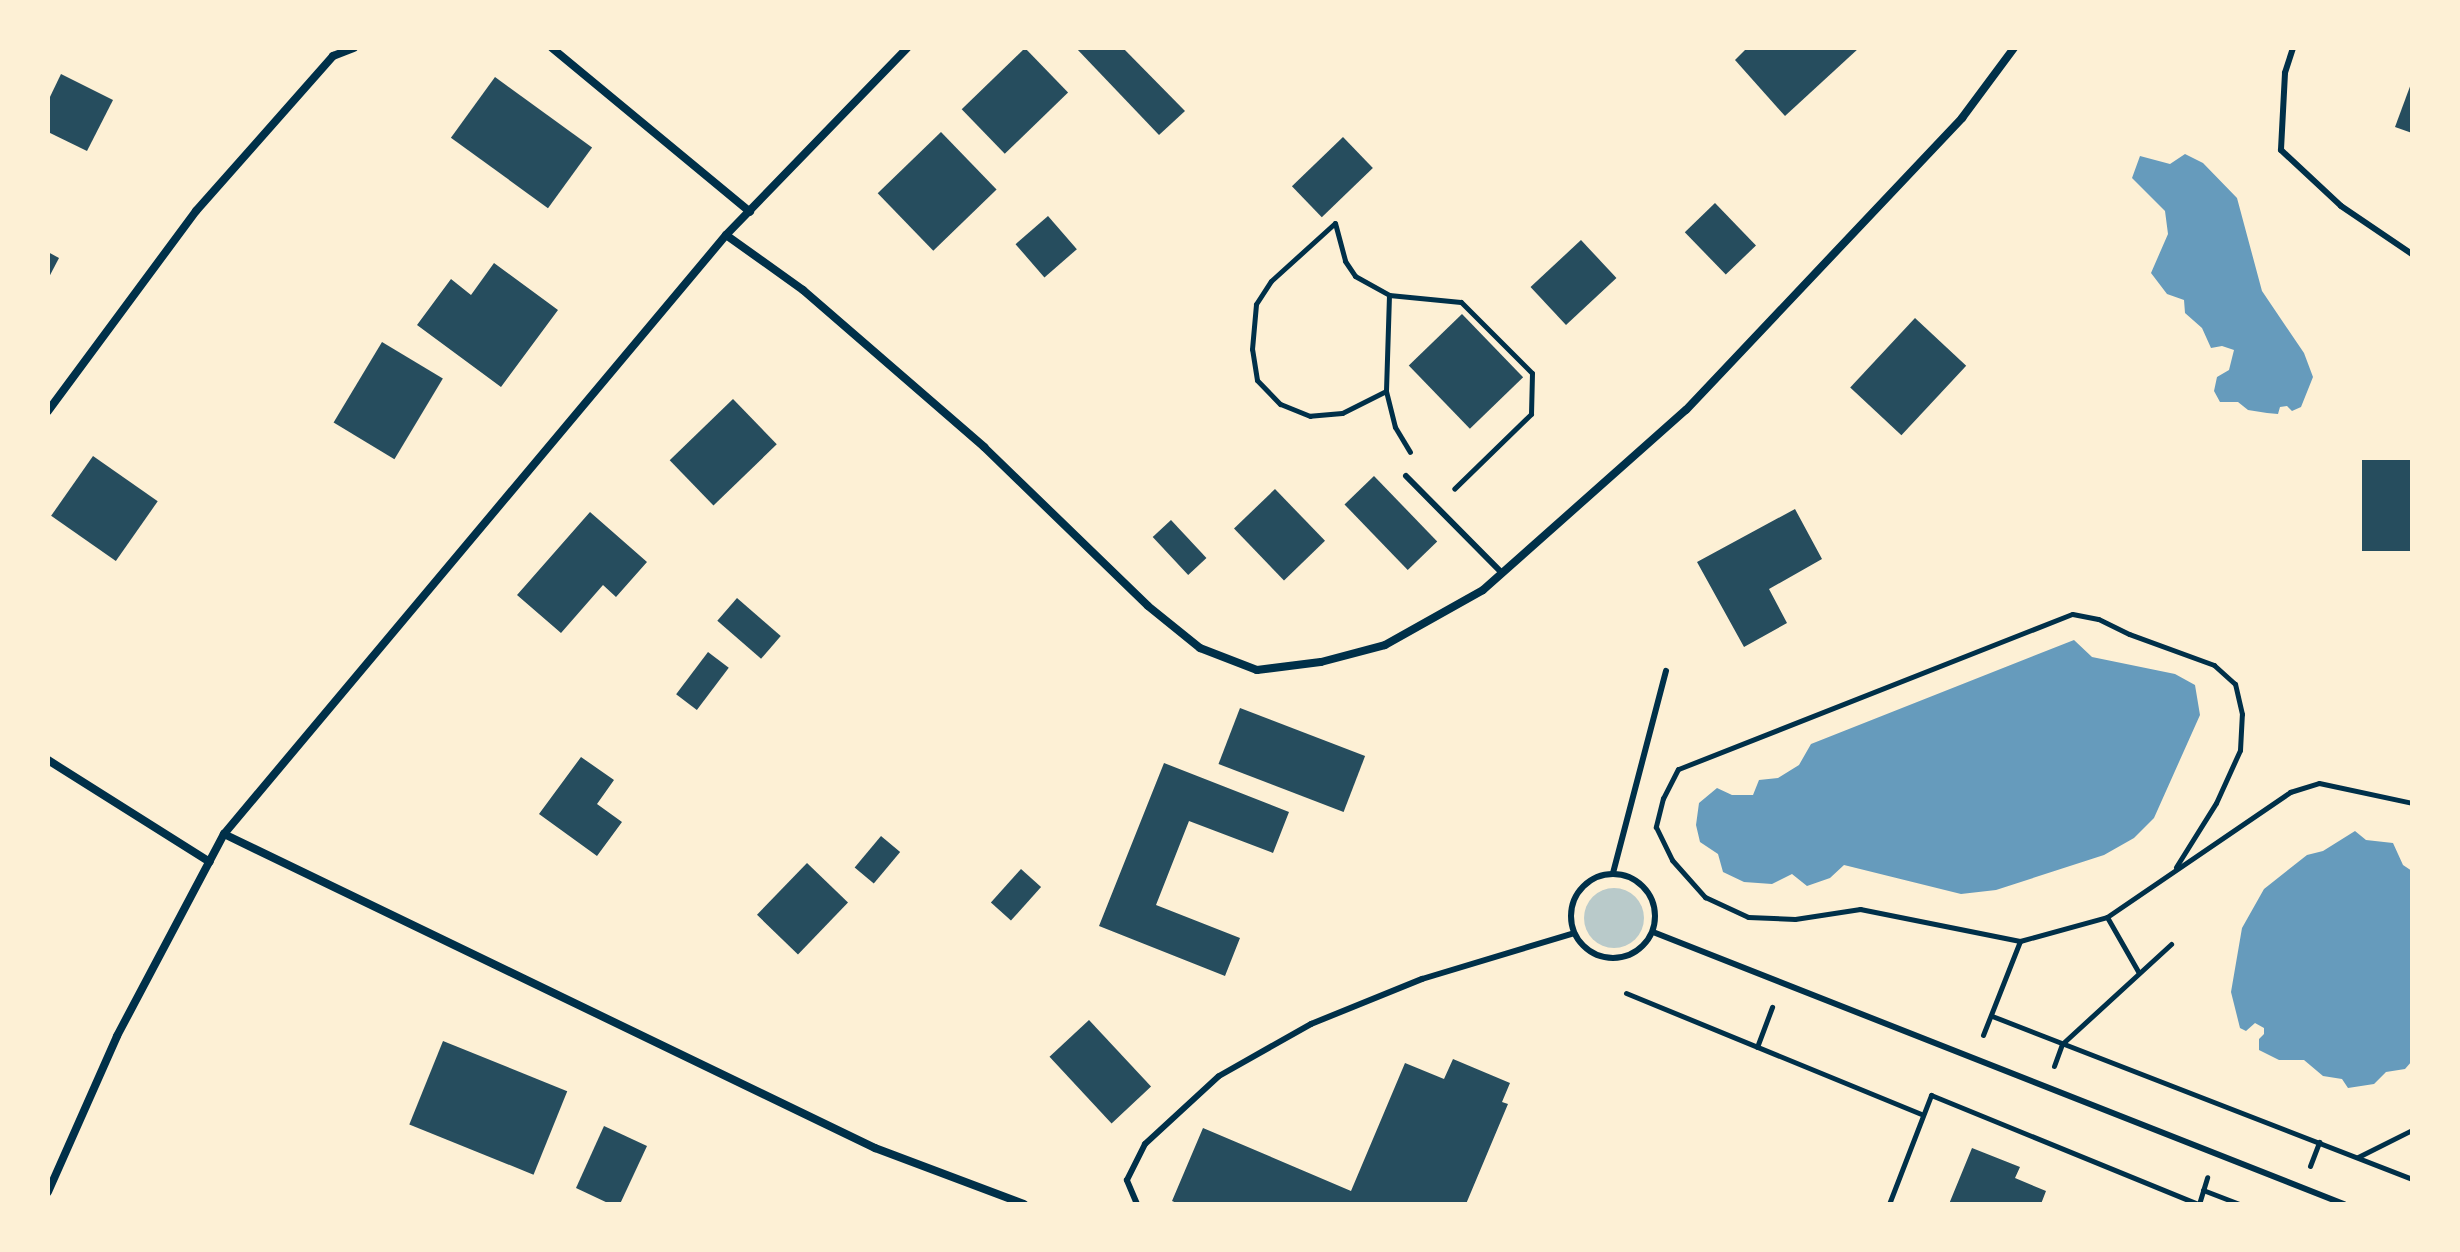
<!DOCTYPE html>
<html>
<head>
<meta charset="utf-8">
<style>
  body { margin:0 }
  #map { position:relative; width:2460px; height:1252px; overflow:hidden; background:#fdf0d5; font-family:"Work Sans",sans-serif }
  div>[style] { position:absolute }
  .green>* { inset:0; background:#b9caca }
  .round { border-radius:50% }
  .water>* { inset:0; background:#669bbc }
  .building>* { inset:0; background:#264d5e; transform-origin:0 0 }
  .path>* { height:5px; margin:-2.5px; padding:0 2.5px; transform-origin:2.5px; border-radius:2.5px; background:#003049 }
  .service>* { height:6px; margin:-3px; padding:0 3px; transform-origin:3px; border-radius:3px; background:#003049 }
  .service>.ring { margin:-3px; padding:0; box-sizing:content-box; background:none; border:6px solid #003049; border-radius:50% }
  .minor>* { height:8px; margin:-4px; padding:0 4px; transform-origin:4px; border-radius:4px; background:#003049 }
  span { translate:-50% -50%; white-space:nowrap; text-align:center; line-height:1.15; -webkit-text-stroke:8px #fdf0d5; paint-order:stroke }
  .frame { position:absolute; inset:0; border:50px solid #fdf0d5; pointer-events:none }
</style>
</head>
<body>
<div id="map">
  <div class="green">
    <div class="round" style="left:1584px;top:888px;width:60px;height:60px"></div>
  </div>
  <div class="water">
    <div style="clip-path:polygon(2185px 154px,2203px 163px,2237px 198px,2262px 291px,2304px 353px,2313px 377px,2301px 407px,2292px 411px,2287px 406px,2280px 407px,2278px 414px,2267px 413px,2248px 410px,2238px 402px,2220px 402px,2214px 391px,2217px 377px,2229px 370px,2234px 350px,2222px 346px,2211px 348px,2202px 328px,2185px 313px,2184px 300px,2167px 294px,2151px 273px,2168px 234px,2165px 211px,2132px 178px,2140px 156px,2170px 164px)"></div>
    <div style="clip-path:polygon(2074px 640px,2092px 657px,2175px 674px,2195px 685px,2200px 715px,2154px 818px,2134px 838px,2104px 855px,1996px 890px,1961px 894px,1844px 865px,1830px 878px,1807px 886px,1792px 874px,1772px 884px,1744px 882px,1723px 872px,1718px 854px,1700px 842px,1696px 825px,1699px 803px,1717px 788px,1732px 795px,1753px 795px,1759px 780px,1778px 778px,1799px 765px,1811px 744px)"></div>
    <div style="clip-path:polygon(2355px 831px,2366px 840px,2393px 843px,2403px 865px,2412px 871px,2412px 1061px,2405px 1069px,2386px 1072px,2374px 1084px,2348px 1088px,2342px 1079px,2323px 1076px,2304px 1060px,2279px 1060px,2259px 1050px,2259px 1039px,2264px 1034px,2264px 1028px,2255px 1023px,2246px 1031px,2240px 1028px,2231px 992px,2242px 928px,2264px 889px,2307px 855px,2323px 851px)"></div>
  </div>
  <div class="building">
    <div style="left:1025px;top:48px;width:62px;height:88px;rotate:46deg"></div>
    <div style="clip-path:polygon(1076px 48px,1123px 48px,1185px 111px,1159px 135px)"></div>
    <div style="clip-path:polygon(1747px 48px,1859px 48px,1785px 116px,1735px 60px)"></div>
    <div style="clip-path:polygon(61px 74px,113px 100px,87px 151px,48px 132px,48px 101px)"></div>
    <div style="left:495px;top:77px;width:120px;height:75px;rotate:36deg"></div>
    <div style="clip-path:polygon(2412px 81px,2412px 133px,2395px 127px)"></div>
    <div style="left:941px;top:132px;width:80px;height:88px;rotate:46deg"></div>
    <div style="left:1343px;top:137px;width:43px;height:71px;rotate:46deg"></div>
    <div style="left:1715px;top:203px;width:59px;height:42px;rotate:46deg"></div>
    <div style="left:1048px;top:216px;width:44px;height:43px;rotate:49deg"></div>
    <div style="left:1581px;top:240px;width:52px;height:69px;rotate:47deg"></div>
    <div style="clip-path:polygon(48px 252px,59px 258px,48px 279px)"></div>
    <div style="clip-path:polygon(494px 263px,558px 310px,501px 387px,417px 325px,451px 279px,471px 295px)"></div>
    <div style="left:1462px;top:314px;width:88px;height:74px;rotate:46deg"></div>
    <div style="left:1915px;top:318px;width:70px;height:95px;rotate:43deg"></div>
    <div style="left:382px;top:342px;width:71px;height:94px;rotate:31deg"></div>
    <div style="left:733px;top:399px;width:63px;height:88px;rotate:46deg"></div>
    <div style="left:93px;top:456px;width:79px;height:73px;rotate:35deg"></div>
    <div style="left:2412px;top:460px;width:91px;height:50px;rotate:90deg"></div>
    <div style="left:1374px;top:476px;width:91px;height:41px;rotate:46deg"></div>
    <div style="left:1275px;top:489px;width:72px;height:57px;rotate:46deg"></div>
    <div style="clip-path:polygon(1795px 509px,1822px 559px,1769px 589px,1787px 623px,1744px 647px,1697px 562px)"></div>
    <div style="clip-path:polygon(590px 512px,647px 562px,616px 597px,603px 585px,561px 633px,517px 595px)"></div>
    <div style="left:1171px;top:520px;width:52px;height:25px;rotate:47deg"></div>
    <div style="left:737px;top:598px;width:58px;height:30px;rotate:41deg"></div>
    <div style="left:708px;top:652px;width:26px;height:53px;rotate:37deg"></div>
    <div style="left:1240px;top:708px;width:134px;height:60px;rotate:21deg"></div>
    <div style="clip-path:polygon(581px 757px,614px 780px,597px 804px,622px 822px,597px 856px,539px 814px)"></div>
    <div style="clip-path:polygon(1164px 763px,1289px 812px,1273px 853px,1189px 821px,1156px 905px,1240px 938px,1225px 976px,1099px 926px)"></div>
    <div style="left:881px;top:836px;width:25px;height:41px;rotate:40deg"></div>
    <div style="left:807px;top:863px;width:57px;height:72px;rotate:44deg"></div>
    <div style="left:1021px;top:869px;width:27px;height:45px;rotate:42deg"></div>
    <div style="left:1089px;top:1020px;width:91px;height:54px;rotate:47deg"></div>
    <div style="left:443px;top:1041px;width:134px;height:90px;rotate:22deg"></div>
    <div style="clip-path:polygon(1453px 1059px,1510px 1083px,1502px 1102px,1508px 1104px,1466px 1204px,1179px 1204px,1172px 1201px,1203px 1128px,1351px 1191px,1405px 1063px,1444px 1079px)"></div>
    <div style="clip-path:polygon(604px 1126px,647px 1146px,620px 1204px,610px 1204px,576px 1188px)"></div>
    <div style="clip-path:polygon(1972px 1148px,2020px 1167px,2015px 1178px,2046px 1191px,2041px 1204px,1949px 1204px)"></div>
  </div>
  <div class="path">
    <div style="left:1389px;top:295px;width:96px;rotate:91.8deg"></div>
    <div style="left:1386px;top:391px;width:37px;rotate:76deg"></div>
    <div style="left:1395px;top:427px;width:29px;rotate:59deg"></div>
    <div style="left:1386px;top:391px;width:49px;rotate:153.4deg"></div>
    <div style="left:1342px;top:413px;width:32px;rotate:175deg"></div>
    <div style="left:1310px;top:416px;width:32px;rotate:-158deg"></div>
    <div style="left:1280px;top:404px;width:33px;rotate:-134deg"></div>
    <div style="left:1257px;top:380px;width:31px;rotate:-99deg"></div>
    <div style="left:1252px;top:349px;width:45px;rotate:-84.9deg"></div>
    <div style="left:1256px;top:304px;width:27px;rotate:-57deg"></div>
    <div style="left:1271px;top:281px;width:86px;rotate:-42.2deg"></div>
    <div style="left:1335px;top:223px;width:39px;rotate:75deg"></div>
    <div style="left:1345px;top:261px;width:18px;rotate:56deg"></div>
    <div style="left:1355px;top:276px;width:39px;rotate:29deg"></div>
    <div style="left:1389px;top:295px;width:72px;rotate:5.6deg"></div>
    <div style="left:1461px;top:302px;width:100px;rotate:45deg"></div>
    <div style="left:1532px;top:373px;width:41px;rotate:91.4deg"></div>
    <div style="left:1531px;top:414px;width:107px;rotate:135.8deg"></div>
    <div style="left:2176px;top:867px;width:75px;rotate:-58deg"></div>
    <div style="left:2216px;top:803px;width:58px;rotate:-65.6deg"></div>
    <div style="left:2240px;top:750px;width:36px;rotate:-87deg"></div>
    <div style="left:2242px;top:714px;width:31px;rotate:-103deg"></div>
    <div style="left:2235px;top:684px;width:28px;rotate:-138deg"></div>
    <div style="left:2214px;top:665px;width:90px;rotate:-160deg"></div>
    <div style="left:2129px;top:634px;width:34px;rotate:-154deg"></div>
    <div style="left:2098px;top:619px;width:26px;rotate:-169deg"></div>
    <div style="left:2072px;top:614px;width:423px;rotate:158.5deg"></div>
    <div style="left:1678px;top:769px;width:33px;rotate:117deg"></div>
    <div style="left:1663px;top:798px;width:30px;rotate:104deg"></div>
    <div style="left:1656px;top:827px;width:37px;rotate:64deg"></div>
    <div style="left:1672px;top:860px;width:50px;rotate:48.3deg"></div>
    <div style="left:1705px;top:897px;width:47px;rotate:24.9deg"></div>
    <div style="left:1748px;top:917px;width:47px;rotate:2.4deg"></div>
    <div style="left:1795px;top:919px;width:66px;rotate:-8.7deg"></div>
    <div style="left:1860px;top:909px;width:163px;rotate:11.3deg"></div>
    <div style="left:2020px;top:941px;width:90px;rotate:-15.4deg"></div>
    <div style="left:2107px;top:917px;width:222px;rotate:-34.3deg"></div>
    <div style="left:2290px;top:792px;width:30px;rotate:-17deg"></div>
    <div style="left:2319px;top:783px;width:95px;rotate:12.1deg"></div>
    <div style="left:2107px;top:917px;width:64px;rotate:60.3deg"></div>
    <div style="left:1626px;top:993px;width:321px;rotate:22.3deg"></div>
    <div style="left:1992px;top:1016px;width:451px;rotate:21.2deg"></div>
    <div style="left:1983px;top:1035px;width:101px;rotate:-68.5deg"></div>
    <div style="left:1757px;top:1047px;width:43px;rotate:-69.4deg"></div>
    <div style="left:2054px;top:1066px;width:23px;rotate:-70deg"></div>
    <div style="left:2062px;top:1044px;width:148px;rotate:-42.5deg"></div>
    <div style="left:2358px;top:1157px;width:60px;rotate:-26.6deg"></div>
    <div style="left:2310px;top:1166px;width:26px;rotate:-69deg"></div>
    <div style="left:2203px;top:1190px;width:39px;rotate:21deg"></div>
    <div style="left:1889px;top:1204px;width:117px;rotate:-68.9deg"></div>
    <div style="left:1931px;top:1095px;width:288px;rotate:22.2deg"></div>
    <div style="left:2199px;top:1204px;width:28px;rotate:-73deg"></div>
  </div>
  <div class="service">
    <div style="left:2293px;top:48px;width:26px;rotate:108deg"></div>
    <div style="left:2285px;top:73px;width:77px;rotate:93deg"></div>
    <div style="left:2281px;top:150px;width:82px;rotate:43deg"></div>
    <div style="left:2341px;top:206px;width:86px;rotate:34.1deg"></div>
    <div style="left:1406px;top:476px;width:136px;rotate:45.3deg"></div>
    <div style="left:1613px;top:873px;width:209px;rotate:-75.3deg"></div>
    <div class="ring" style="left:1571px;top:874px;width:78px;height:78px"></div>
    <div style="left:1653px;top:932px;width:743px;rotate:21.49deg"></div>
    <div style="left:1137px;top:1204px;width:26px;rotate:-113deg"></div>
    <div style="left:1127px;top:1180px;width:40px;rotate:-63.4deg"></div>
    <div style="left:1145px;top:1144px;width:100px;rotate:-42.6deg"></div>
    <div style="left:1219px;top:1076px;width:106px;rotate:-29.5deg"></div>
    <div style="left:1311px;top:1024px;width:120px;rotate:-22.1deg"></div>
    <div style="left:1422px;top:979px;width:159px;rotate:-16.8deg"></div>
  </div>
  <div class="minor">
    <div style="left:552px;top:48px;width:257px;rotate:39.6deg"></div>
    <div style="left:726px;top:235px;width:95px;rotate:35.5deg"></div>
    <div style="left:803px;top:290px;width:240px;rotate:40.9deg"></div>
    <div style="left:984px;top:447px;width:228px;rotate:44.1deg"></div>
    <div style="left:1148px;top:606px;width:67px;rotate:38.9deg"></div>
    <div style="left:1200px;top:648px;width:61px;rotate:21.1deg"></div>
    <div style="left:1257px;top:670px;width:64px;rotate:-7.1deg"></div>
    <div style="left:1321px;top:662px;width:66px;rotate:-14.9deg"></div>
    <div style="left:1385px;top:645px;width:112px;rotate:-29.3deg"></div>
    <div style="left:1483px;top:590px;width:271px;rotate:-41.6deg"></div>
    <div style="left:1686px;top:410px;width:402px;rotate:-46.6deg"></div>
    <div style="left:1962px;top:118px;width:87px;rotate:-53.4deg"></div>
    <div style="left:48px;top:411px;width:249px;rotate:-53.5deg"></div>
    <div style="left:196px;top:211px;width:207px;rotate:-48.5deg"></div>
    <div style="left:333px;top:56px;width:22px;rotate:-21deg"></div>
    <div style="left:48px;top:760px;width:191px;rotate:32.2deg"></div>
    <div style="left:224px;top:834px;width:723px;rotate:25.75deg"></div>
    <div style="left:875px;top:1148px;width:159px;rotate:20.6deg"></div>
    <div style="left:48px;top:1192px;width:171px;rotate:-66.1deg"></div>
    <div style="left:117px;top:1036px;width:229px;rotate:-62.1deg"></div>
    <div style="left:224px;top:834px;width:782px;rotate:-50.03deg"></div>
    <div style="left:726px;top:235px;width:260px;rotate:-45.9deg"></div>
  </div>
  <div class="frame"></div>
</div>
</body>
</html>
